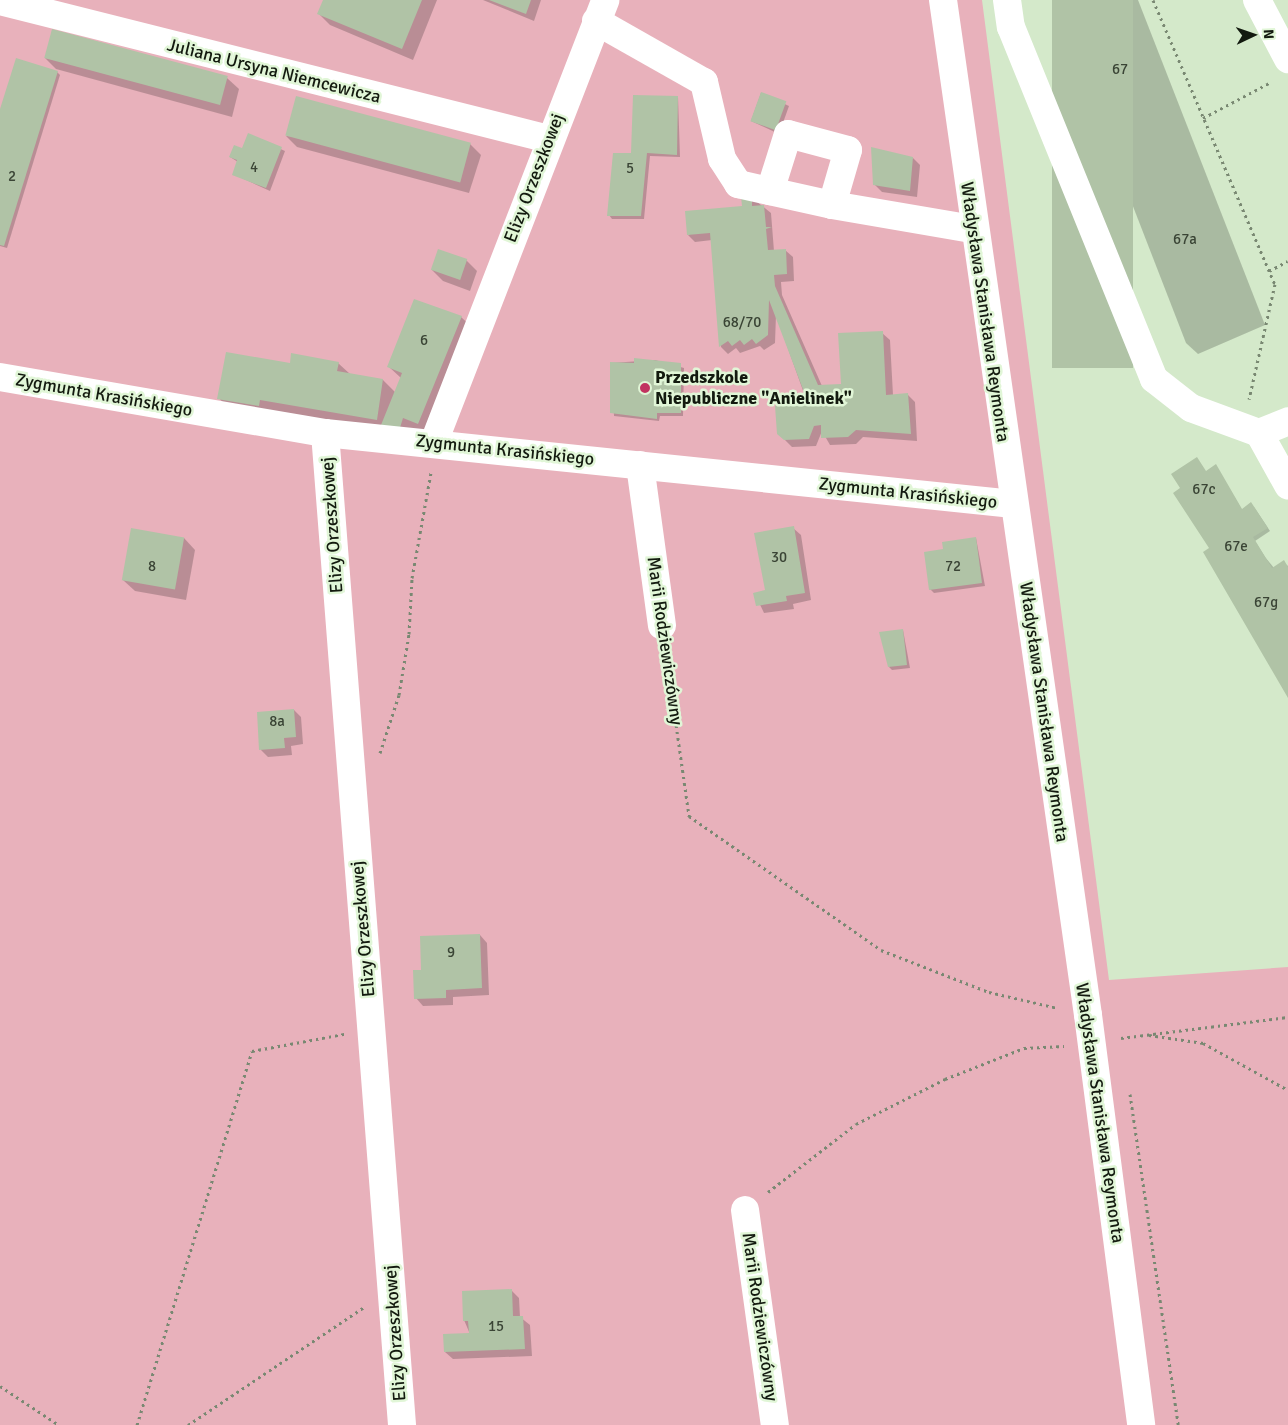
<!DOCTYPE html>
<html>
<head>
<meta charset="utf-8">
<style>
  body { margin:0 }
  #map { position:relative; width:1288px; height:1425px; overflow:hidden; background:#d4e9ca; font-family:Signika,sans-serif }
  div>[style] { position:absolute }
  .green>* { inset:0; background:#e8b1bb }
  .shadow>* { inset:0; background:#0003 }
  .building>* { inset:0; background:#b0c3a6; transform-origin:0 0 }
  .path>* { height:3px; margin-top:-1.5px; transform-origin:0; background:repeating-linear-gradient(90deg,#798872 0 2.5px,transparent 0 6.5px) }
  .minor>* { height:28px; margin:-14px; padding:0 14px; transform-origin:14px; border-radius:14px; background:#fff }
  .dots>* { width:14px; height:14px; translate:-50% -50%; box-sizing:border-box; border:2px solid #e1f6d7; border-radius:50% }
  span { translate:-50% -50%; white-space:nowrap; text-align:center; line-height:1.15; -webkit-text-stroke:5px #e1f6d7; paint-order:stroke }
  .number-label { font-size:15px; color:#3a4435 }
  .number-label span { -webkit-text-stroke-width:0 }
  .street-label { font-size:18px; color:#131a0f }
  .poi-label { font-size:18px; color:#131a0f; font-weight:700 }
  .left { translate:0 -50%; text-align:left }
  .north { position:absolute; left:1228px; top:10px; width:50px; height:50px; -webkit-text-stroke:4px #e1f6d7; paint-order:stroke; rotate:87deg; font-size:14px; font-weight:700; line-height:20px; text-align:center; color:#131a0f }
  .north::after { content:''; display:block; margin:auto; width:18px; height:22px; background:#131a0f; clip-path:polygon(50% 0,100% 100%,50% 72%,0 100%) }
</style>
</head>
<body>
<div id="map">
  <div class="green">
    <div style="clip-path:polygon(0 0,982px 0,1109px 980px,1288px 967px,1288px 1425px,0 1425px)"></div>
  </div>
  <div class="shadow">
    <div style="clip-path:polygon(324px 0,437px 0,413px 60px,330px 25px,319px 14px)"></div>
    <div style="clip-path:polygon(483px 0,541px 0,534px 21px)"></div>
    <div style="clip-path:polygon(1053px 0,1138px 0,1265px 325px,1198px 354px,1186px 343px)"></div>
    <div style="clip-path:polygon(45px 58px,227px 78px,239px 89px,232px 117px,56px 69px)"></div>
    <div style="clip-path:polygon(57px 72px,60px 75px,7px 248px,0 246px,0 113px)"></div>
    <div style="clip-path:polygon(761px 93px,789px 106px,779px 134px,751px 121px)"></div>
    <div style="clip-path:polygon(678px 97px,680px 157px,650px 156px,644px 219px,612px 219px,609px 215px,632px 154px)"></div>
    <div style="clip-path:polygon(249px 135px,285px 151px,270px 191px,233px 174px,238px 162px,230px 157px,243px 150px)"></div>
    <div style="clip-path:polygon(286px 136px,470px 144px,481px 155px,469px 193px,297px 147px)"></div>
    <div style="clip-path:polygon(913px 158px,920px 165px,917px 197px,882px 192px,874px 184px)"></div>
    <div style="clip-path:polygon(751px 197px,771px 213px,774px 251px,785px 250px,793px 257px,794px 281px,781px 282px,782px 295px,822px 386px,843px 385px,882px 333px,890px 340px,893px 395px,908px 395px,915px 402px,917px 441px,863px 437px,856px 444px,830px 445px,822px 431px,816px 446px,792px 447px,778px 433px,806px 399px,776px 315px,775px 343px,764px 350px,760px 346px,740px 353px,736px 348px,728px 354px,721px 347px,712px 240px,695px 242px,688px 235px,744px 208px)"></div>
    <div style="clip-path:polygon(466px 260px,477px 271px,470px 291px,443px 281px,432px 270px)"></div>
    <div style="clip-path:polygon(461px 317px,473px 328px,429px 434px,230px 410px,219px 398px,291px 365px,338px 363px,350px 374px,383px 380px,396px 393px,401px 378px,388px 366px)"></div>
    <div style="clip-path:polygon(655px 360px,684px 368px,683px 416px,660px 416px,659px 421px,614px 416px,611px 363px)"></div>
    <div style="clip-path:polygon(1216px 466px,1242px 510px,1254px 507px,1270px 531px,1255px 541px,1265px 557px,1274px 568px,1283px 562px,1288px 566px,1288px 696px,1211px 548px,1207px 472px)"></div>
    <div style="clip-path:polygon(793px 528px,801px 535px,811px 600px,793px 604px,794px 609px,764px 613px,755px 594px,766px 591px)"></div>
    <div style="clip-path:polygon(184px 538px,195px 550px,186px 600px,135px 591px,123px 580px)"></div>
    <div style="clip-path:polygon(976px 538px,985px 586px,934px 593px,930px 589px,945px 550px)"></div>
    <div style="clip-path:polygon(903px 630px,910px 668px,892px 670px,889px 667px)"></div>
    <div style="clip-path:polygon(294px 710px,301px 717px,303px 744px,291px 746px,292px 755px,268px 757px,261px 750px,258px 714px)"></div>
    <div style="clip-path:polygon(480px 935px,487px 943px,489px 995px,453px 997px,453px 1005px,423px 1006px,416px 998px,422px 971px)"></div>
    <div style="clip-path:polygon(512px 1291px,519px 1298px,520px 1317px,530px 1325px,532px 1356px,453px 1359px,445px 1352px,470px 1334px,464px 1320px)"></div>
  </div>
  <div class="building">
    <div style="clip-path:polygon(323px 0,422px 0,402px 49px,317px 14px)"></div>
    <div style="clip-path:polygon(489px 0,531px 0,526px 14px)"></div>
    <div style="left:1052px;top:0;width:81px;height:368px"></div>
    <div style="left:52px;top:29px;width:182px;height:30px;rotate:15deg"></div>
    <div style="clip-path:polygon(16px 58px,58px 71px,4px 246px,0 245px,0 109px)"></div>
    <div style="left:761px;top:92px;width:27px;height:31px;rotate:20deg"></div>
    <div style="clip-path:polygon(633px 95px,678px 96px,677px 155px,647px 153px,641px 216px,607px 216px,613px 153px,631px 153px)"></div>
    <div style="left:296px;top:96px;width:181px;height:41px;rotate:15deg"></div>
    <div style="clip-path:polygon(248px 133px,282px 147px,266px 188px,232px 175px,237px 160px,229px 157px,234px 145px,242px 148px)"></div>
    <div style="clip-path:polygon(871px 147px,913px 157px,910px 191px,873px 185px)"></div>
    <div style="clip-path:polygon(752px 196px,752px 206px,764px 205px,766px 227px,772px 227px,766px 229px,768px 250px,786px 249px,787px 274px,774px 275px,775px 286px,818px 385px,841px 384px,838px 333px,883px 331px,886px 395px,908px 393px,911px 434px,856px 430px,848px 437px,821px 438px,821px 425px,814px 426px,809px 439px,784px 440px,777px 434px,775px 406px,782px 399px,804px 398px,804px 392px,769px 300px,768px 335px,756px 344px,752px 339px,744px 345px,740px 340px,732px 346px,728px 341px,719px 347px,710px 233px,687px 235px,685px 211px,742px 206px,741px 197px)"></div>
    <div style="left:438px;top:249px;width:31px;height:22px;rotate:19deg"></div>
    <div style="clip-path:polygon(414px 299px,462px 316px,418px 424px,403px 418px,399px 431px,381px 425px,402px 373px,387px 367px)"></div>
    <div style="clip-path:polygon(226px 352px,290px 363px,291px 353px,339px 362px,337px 371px,383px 379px,377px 420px,260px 400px,259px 406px,217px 399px)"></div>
    <div style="clip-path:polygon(634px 358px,681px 363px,681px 413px,657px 413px,657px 419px,610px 413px,610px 362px,634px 363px)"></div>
    <div style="clip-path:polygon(1197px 457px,1206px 471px,1216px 464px,1242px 509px,1251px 502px,1268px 528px,1253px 537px,1272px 568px,1284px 560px,1288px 567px,1288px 698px,1203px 552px,1209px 548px,1173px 493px,1180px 488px,1171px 474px)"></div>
    <div style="clip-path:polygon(794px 526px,805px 593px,786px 596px,787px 601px,756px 606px,753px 593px,765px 590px,754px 533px)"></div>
    <div style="left:131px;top:528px;width:54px;height:53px;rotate:10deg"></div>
    <div style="clip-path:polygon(976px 537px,982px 583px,929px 590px,924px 552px,943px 549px,942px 542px)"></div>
    <div style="clip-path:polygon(903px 629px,907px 665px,888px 667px,879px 632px)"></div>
    <div style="clip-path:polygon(294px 709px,296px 737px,284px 738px,285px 748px,259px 750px,257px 712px)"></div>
    <div style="clip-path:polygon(480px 934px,482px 988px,446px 990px,446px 998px,414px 999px,413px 970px,421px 970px,420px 936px)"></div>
    <div style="clip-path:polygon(512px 1289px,513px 1316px,523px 1316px,525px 1349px,444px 1352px,443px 1334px,469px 1333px,468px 1321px,463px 1321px,462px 1291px)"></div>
  </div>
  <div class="path">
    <div style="left:1153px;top:0;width:309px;rotate:66.8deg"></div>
    <div style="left:1275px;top:284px;width:118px;rotate:102.7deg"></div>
    <div style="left:1203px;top:118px;width:77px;rotate:-27.9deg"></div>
    <div style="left:1269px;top:271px;width:21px;rotate:-28deg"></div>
    <div style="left:666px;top:654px;width:164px;rotate:81.9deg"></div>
    <div style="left:689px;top:816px;width:234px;rotate:34.9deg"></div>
    <div style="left:881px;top:950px;width:116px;rotate:21.3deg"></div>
    <div style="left:989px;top:992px;width:71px;rotate:13.1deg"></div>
    <div style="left:380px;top:753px;width:61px;rotate:-71.9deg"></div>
    <div style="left:399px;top:695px;width:62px;rotate:-80.7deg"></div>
    <div style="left:409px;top:634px;width:56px;rotate:-86.9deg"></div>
    <div style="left:412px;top:578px;width:108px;rotate:-79.8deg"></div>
    <div style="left:1149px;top:1035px;width:55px;rotate:8.4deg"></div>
    <div style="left:1203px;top:1043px;width:97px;rotate:28.9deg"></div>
    <div style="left:1121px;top:1038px;width:168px;rotate:-7.2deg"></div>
    <div style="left:1130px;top:1094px;width:334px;rotate:81.7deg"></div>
    <div style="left:768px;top:1192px;width:111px;rotate:-37.7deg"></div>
    <div style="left:856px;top:1124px;width:100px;rotate:-26.8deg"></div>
    <div style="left:945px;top:1079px;width:85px;rotate:-21.4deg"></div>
    <div style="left:1024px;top:1048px;width:40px;rotate:-2.9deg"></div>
    <div style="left:0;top:1386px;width:71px;rotate:33.5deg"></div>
    <div style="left:137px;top:1425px;width:391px;rotate:-72.9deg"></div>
    <div style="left:252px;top:1051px;width:94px;rotate:-10.5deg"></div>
    <div style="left:188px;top:1425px;width:212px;rotate:-33.8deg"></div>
  </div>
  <div class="minor">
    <div style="left:943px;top:0;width:1025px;rotate:81.87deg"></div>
    <div style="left:1088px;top:1015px;width:413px;rotate:82.6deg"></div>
    <div style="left:1007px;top:0;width:27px;rotate:82deg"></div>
    <div style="left:1011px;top:27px;width:380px;rotate:67.9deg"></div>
    <div style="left:1154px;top:379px;width:47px;rotate:38.1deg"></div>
    <div style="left:1191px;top:408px;width:72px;rotate:20.2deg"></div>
    <div style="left:1259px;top:433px;width:60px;rotate:60.9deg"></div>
    <div style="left:1257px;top:0;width:67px;rotate:62.3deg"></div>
    <div style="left:0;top:1px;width:566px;rotate:14.11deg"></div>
    <div style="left:596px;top:21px;width:124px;rotate:29.5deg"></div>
    <div style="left:704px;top:82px;width:79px;rotate:76.8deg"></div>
    <div style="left:722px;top:159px;width:30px;rotate:57deg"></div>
    <div style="left:738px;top:184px;width:96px;rotate:12.6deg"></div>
    <div style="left:832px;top:205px;width:57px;rotate:-73.8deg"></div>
    <div style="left:848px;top:150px;width:62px;rotate:-165.1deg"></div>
    <div style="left:788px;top:134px;width:60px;rotate:107.5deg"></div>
    <div style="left:832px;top:205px;width:143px;rotate:9.7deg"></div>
    <div style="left:0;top:377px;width:330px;rotate:9.8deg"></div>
    <div style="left:325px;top:433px;width:692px;rotate:5.89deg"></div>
    <div style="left:325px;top:433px;width:995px;rotate:85.56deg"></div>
    <div style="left:1259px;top:433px;width:31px;rotate:-22deg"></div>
    <div style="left:434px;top:442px;width:474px;rotate:-68.8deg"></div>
    <div style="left:640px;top:465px;width:162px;rotate:82.2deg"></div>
    <div style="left:745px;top:1210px;width:217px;rotate:82.1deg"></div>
  </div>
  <div class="dots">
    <div style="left:645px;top:388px;background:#c13360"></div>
  </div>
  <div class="number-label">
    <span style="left:1120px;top:70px">67</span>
    <span style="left:254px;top:168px">4</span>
    <span style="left:630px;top:169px">5</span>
    <span style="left:12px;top:177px">2</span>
    <span style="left:1185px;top:240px">67a</span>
    <span style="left:742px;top:323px">68/70</span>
    <span style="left:424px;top:341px">6</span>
    <span style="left:1204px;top:490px">67c</span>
    <span style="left:1236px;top:547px">67e</span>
    <span style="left:779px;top:558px">30</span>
    <span style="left:152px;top:567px">8</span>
    <span style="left:953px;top:567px">72</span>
    <span style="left:1266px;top:603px">67g</span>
    <span style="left:277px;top:722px">8a</span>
    <span style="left:451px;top:953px">9</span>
    <span style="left:496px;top:1327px">15</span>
  </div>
  <div class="street-label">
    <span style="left:274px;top:71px;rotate:14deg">Juliana Ursyna Niemcewicza</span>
    <span style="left:534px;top:178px;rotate:-69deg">Elizy Orzeszkowej</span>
    <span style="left:985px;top:312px;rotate:82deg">Władysława Stanisława Reymonta</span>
    <span style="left:104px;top:395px;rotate:10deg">Zygmunta Krasińskiego</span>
    <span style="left:505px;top:450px;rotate:6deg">Zygmunta Krasińskiego</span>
    <span style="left:908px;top:493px;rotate:6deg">Zygmunta Krasińskiego</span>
    <span style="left:332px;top:525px;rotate:-94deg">Elizy Orzeszkowej</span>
    <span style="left:665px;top:641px;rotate:82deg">Marii Rodziewiczówny</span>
    <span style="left:1044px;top:712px;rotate:82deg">Władysława Stanisława Reymonta</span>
    <span style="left:363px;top:929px;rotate:-95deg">Elizy Orzeszkowej</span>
    <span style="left:1100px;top:1113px;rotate:82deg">Władysława Stanisława Reymonta</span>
    <span style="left:760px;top:1317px;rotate:82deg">Marii Rodziewiczówny</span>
    <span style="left:395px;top:1333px;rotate:-94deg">Elizy Orzeszkowej</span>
  </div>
  <div class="poi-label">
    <span class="left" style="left:655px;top:388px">Przedszkole<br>Niepubliczne "Anielinek"</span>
  </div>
  <div class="north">N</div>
</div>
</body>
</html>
